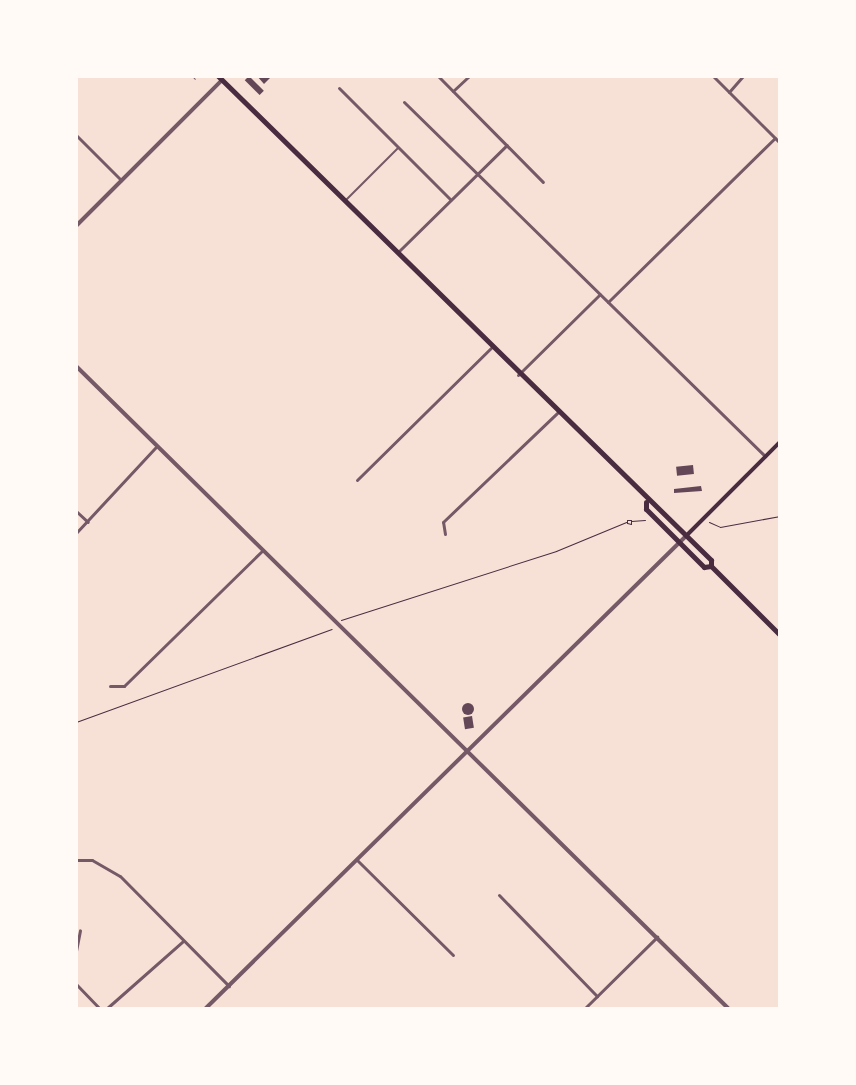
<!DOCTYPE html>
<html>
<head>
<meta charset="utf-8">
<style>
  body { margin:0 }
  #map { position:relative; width:856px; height:1085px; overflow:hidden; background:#f7e1d7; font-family:Barlow,sans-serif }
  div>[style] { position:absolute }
  .building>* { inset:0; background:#644757; transform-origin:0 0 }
  .round { border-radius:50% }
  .path>* { height:1px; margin:-0.5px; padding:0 0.5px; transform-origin:0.5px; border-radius:0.5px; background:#4a2c40 }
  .service>* { height:1px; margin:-0.5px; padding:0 0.5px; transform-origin:0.5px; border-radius:0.5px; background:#755966 }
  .pedestrian>* { height:2px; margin:-1px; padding:0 1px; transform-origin:1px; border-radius:1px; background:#755966 }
  .minor>* { height:3px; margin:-1.5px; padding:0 1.5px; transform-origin:1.5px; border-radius:1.5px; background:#755966 }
  .tertiary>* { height:4px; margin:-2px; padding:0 2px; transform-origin:2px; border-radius:2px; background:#755966 }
  .secondary>* { height:4px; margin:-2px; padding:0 2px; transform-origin:2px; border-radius:2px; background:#4a2c40 }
  .primary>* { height:5px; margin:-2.5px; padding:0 2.5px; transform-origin:2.5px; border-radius:2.5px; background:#4a2c40 }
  span { translate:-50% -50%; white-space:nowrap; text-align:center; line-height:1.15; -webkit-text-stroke:6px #fffaf5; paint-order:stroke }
  .frame { position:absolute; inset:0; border:78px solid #fffaf5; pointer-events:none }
</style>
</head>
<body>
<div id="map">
  <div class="building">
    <div style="left:249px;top:76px;width:21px;height:6px;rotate:45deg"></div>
    <div style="clip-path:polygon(257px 76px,272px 76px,264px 84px)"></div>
    <div style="left:693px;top:465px;width:9px;height:17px;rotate:84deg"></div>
    <div style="clip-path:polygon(701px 486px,702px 491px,674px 493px,674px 489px)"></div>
    <div class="round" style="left:462px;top:703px;width:12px;height:12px"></div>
    <div style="left:472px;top:716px;width:12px;height:9px;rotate:81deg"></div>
  </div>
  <div class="path">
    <div style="left:627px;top:520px;width:4px"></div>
    <div style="left:631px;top:520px;width:4px;rotate:90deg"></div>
    <div style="left:631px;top:524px;width:4px;rotate:-166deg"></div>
    <div style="left:627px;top:523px;width:3px;rotate:-90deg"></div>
    <div style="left:631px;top:521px;width:14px;rotate:-4deg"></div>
    <div style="left:709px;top:522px;width:12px;rotate:24deg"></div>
    <div style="left:720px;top:527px;width:61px;rotate:-10.4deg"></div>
    <div style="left:341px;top:620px;width:226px;rotate:-17.8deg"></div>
    <div style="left:556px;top:551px;width:76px;rotate:-22.5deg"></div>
    <div style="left:76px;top:722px;width:272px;rotate:-20deg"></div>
  </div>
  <div class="service">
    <div style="left:192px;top:76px;width:4px;rotate:45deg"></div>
  </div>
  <div class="pedestrian">
    <div style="left:346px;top:200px;width:74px;rotate:-45deg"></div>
  </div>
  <div class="minor">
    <div style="left:438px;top:76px;width:149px;rotate:45.3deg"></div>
    <div style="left:713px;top:76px;width:95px;rotate:45deg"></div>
    <div style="left:339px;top:88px;width:158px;rotate:45deg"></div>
    <div style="left:453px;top:91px;width:22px;rotate:-43deg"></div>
    <div style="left:729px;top:92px;width:21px;rotate:-49deg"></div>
    <div style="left:404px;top:102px;width:506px;rotate:44.44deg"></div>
    <div style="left:76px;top:135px;width:64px;rotate:45deg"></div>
    <div style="left:399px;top:251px;width:151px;rotate:-44.5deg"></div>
    <div style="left:608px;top:302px;width:234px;rotate:-44.5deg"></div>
    <div style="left:518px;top:375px;width:115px;rotate:-44.6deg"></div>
    <div style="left:357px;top:480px;width:188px;rotate:-44.6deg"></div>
    <div style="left:76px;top:511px;width:16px;rotate:43deg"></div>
    <div style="left:76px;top:533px;width:117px;rotate:-47.1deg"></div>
    <div style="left:445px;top:534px;width:12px;rotate:-99deg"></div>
    <div style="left:443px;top:522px;width:158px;rotate:-43.7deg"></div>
    <div style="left:110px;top:686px;width:14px"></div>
    <div style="left:124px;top:686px;width:193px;rotate:-44.4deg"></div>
    <div style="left:76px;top:860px;width:16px"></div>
    <div style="left:92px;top:860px;width:32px;rotate:30deg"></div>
    <div style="left:120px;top:876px;width:155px;rotate:45.3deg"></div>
    <div style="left:357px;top:860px;width:135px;rotate:44.7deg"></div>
    <div style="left:499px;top:895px;width:141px;rotate:45.9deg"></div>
    <div style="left:76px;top:951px;width:21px;rotate:-79deg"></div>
    <div style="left:76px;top:984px;width:35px;rotate:46deg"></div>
    <div style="left:106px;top:1009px;width:103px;rotate:-41.4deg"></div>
    <div style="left:584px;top:1009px;width:103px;rotate:-44.6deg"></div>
  </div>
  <div class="tertiary">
    <div style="left:76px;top:226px;width:206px;rotate:-45deg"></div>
    <div style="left:76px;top:366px;width:916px;rotate:44.56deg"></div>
    <div style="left:205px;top:1009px;width:675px;rotate:-44.52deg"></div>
  </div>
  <div class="secondary">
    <div style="left:686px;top:536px;width:133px;rotate:-45deg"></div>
  </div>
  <div class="primary">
    <div style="left:218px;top:76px;width:691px;rotate:44.47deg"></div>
    <div style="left:711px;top:560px;width:6px;rotate:90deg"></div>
    <div style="left:711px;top:566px;width:98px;rotate:45deg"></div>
    <div style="left:646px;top:502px;width:7px;rotate:90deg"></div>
    <div style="left:646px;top:509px;width:82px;rotate:45deg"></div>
    <div style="left:704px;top:567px;width:7px;rotate:-8deg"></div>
  </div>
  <div class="frame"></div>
</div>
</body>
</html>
